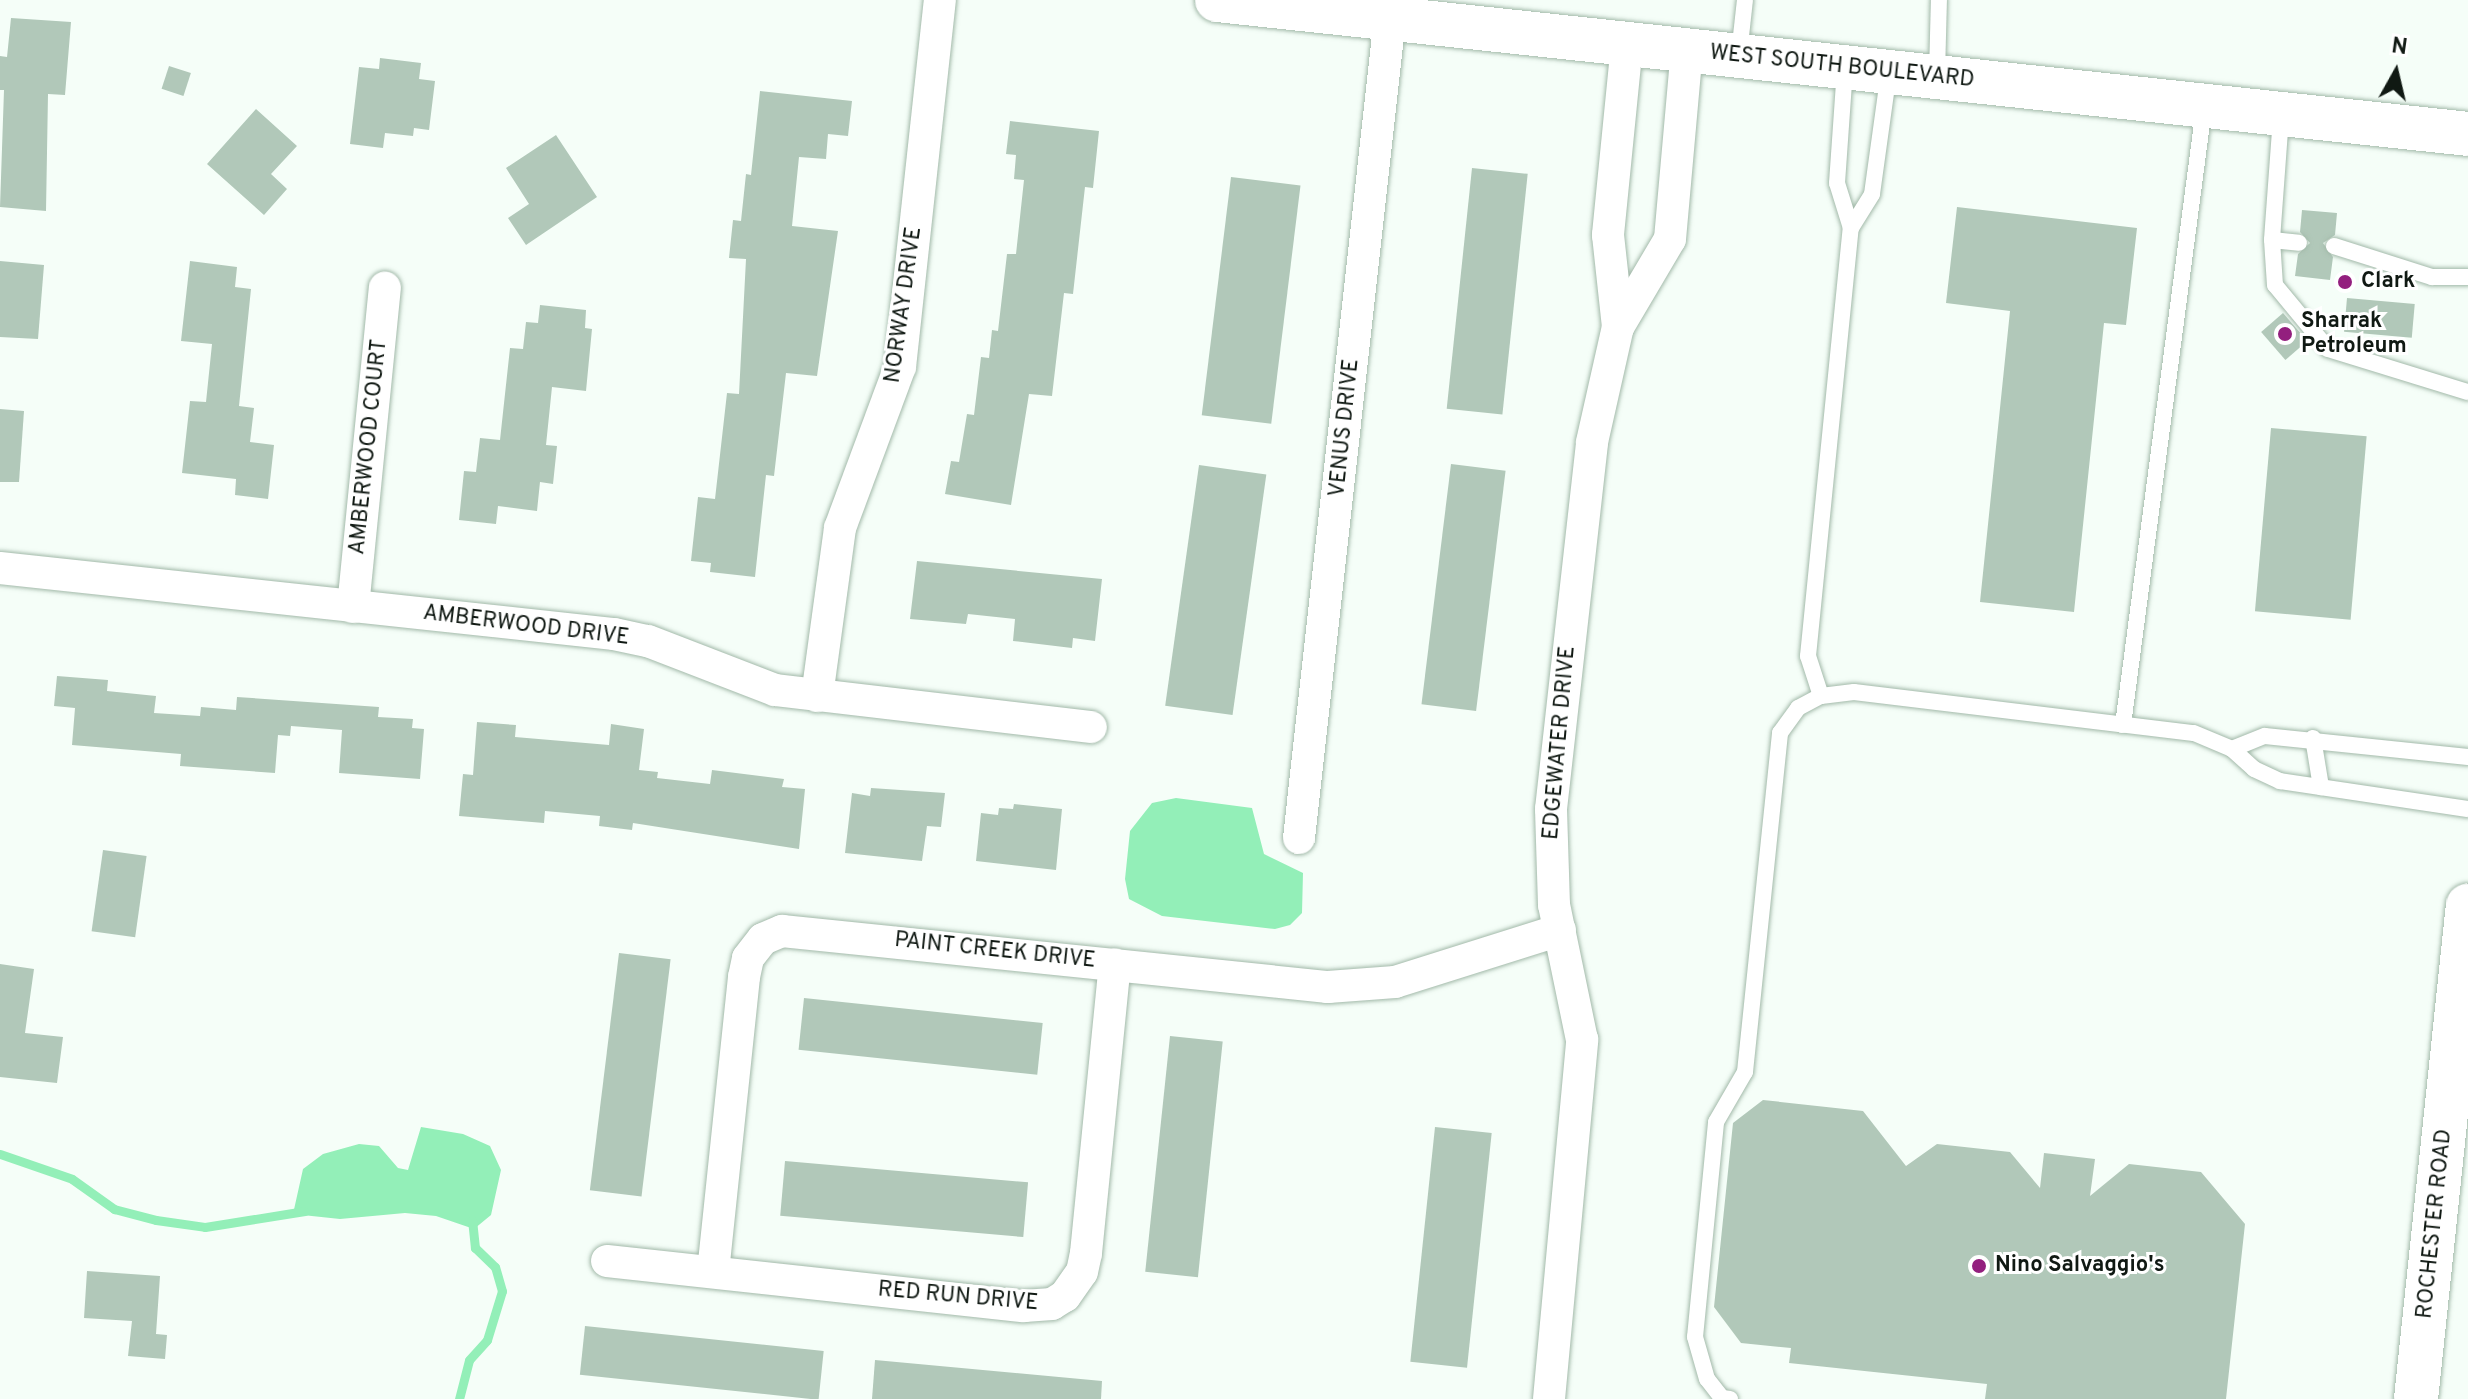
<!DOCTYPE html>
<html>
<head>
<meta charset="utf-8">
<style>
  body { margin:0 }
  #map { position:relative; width:2468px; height:1399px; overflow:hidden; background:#f5fef8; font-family:Overpass,sans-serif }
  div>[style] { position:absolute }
  .water>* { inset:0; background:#93efb8 }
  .stream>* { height:9px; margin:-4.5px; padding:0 4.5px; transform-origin:4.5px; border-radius:4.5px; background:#93efb8 }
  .building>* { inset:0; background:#b1c8b9; transform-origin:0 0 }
  .roads { filter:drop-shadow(0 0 2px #a2b9a9) drop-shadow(0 0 2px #a2b9a9) }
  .lane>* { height:16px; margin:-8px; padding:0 8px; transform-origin:8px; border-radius:8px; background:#fff }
  .street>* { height:32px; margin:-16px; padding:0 16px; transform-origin:16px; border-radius:16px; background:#fff }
  .secondary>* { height:44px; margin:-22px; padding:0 22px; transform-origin:22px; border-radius:22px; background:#fff }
  .dots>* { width:22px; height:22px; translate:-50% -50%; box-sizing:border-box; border:4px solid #fff; border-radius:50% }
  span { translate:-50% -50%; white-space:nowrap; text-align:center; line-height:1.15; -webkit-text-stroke:6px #fff; paint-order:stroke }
  .street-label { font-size:22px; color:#101913 }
  .poi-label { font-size:22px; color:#101913; font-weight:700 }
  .left { translate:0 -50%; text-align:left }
  .north { position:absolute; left:2356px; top:32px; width:80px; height:80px; -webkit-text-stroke:6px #fff; paint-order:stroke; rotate:8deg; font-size:22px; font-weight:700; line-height:32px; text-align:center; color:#101913 }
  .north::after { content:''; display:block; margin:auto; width:28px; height:36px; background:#101913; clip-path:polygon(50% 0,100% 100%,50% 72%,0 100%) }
</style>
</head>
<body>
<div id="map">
  <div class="water">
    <div style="clip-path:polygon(1176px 798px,1252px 808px,1264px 854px,1303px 873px,1302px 913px,1290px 925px,1275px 929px,1162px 916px,1129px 899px,1125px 879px,1130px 831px,1152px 803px)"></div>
    <div style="clip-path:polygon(421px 1127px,463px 1134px,490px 1146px,501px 1170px,491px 1215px,474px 1229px,436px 1216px,405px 1213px,340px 1219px,293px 1214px,303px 1169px,323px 1154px,359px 1144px,379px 1146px,398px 1168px,408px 1170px)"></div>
  </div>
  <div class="stream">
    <div style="left:0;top:1154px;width:76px;rotate:19.1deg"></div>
    <div style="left:72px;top:1179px;width:52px;rotate:35.5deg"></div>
    <div style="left:114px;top:1209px;width:43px;rotate:14.7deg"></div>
    <div style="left:156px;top:1220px;width:49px;rotate:8.1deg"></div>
    <div style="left:205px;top:1227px;width:101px;rotate:-9.1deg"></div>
    <div style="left:459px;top:1399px;width:40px;rotate:-75.6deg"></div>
    <div style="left:469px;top:1360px;width:27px;rotate:-48deg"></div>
    <div style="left:487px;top:1340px;width:51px;rotate:-73deg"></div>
    <div style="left:502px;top:1291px;width:25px;rotate:-106deg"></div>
    <div style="left:495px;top:1267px;width:28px;rotate:-136deg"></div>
    <div style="left:475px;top:1248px;width:28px;rotate:-96deg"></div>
  </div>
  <div class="building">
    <div style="clip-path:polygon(11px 18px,71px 22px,65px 95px,48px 94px,46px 211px,0 207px,4px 90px,0 90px,0 56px,7px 57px)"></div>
    <div style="clip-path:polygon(380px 58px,421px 63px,419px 79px,435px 81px,429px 130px,414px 128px,413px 136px,385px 133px,383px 148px,350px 144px,359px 67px,379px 69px)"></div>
    <div style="left:169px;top:66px;width:23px;height:24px;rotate:18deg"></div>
    <div style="clip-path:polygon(760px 91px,852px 101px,848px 136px,828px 134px,826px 159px,799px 157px,792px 226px,838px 231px,817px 376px,786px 373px,774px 476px,766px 475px,755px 577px,710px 572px,711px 563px,691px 561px,698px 497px,715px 499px,727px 393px,739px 394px,746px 259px,729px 258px,733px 220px,741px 221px,746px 174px,751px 175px)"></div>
    <div style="clip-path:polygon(256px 109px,297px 146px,271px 174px,287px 189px,264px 215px,207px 164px)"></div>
    <div style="clip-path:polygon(1010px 121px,1099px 131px,1093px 188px,1085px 187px,1073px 294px,1064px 293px,1052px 396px,1029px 394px,1011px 505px,945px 494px,951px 461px,959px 462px,967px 414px,974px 415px,981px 357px,989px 358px,992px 330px,998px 331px,1007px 254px,1016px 254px,1024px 180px,1014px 179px,1016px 155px,1006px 154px)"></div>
    <div style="clip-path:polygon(556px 135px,597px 197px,526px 245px,508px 218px,529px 204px,506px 168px)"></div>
    <div style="left:1472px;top:168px;width:56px;height:242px;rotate:6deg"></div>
    <div style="left:1231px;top:177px;width:70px;height:240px;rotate:7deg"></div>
    <div style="clip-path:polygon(1957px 207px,2137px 228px,2126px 325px,2104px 323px,2074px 612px,1980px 602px,2010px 311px,1946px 303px)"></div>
    <div style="clip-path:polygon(2302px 210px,2337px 213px,2335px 235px,2323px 243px,2333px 257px,2330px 280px,2295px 276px,2298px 254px,2310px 243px,2300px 232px)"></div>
    <div style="clip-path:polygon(0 261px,44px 265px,38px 339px,0 337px)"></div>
    <div style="clip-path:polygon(190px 261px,237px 267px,235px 287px,251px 289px,239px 406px,254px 408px,250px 442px,274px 445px,268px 499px,235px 495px,236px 479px,182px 473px,190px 401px,206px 402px,212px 344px,181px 341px)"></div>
    <div style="left:2347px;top:298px;width:68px;height:34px;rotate:5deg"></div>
    <div style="clip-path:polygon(540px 305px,586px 310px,585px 328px,592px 329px,586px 391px,552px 387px,546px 445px,557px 446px,553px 484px,540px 482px,537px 511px,498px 506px,496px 524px,459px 520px,464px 471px,476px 472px,480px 438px,500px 440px,510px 348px,523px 349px,526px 322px,538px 323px)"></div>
    <div style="left:2283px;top:313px;width:37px;height:29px;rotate:49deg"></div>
    <div style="clip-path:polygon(0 409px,24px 411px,19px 482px,0 482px)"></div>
    <div style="left:2271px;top:428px;width:96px;height:184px;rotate:5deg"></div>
    <div style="left:1451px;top:464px;width:55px;height:242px;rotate:7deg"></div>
    <div style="left:1199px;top:465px;width:68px;height:243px;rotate:8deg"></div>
    <div style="clip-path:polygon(917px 561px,1102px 579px,1095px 641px,1073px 638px,1072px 648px,1013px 641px,1015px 619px,968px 614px,966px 624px,910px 619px)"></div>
    <div style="clip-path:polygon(57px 676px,108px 680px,107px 691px,156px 696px,154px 713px,200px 716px,201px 707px,236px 710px,237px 697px,379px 707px,378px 717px,413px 719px,412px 728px,424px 729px,420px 779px,339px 773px,342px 730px,291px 726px,290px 736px,278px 735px,275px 773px,180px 766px,181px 754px,72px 745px,75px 708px,54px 706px)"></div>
    <div style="clip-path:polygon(477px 722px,516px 725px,515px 737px,609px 745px,611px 724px,644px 729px,639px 770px,658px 772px,657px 778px,710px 784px,712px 770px,784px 779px,782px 787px,805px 789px,799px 849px,633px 823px,632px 830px,599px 826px,600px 816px,545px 811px,544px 823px,459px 816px,463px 774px,473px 775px)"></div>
    <div style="clip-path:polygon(871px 788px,945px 793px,941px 827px,927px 826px,922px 861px,845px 853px,852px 793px,870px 796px)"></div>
    <div style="clip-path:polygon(1014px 804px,1062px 809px,1056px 870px,976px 861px,981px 813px,998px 815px,999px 808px,1013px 809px)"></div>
    <div style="left:103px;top:850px;width:44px;height:82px;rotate:8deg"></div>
    <div style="left:619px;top:953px;width:52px;height:239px;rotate:7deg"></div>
    <div style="clip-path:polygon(0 964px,34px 969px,25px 1033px,63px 1037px,57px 1083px,0 1077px)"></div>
    <div style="left:804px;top:998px;width:240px;height:52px;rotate:6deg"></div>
    <div style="left:1170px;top:1036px;width:53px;height:237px;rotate:6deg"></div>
    <div style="clip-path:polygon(1763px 1100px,1863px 1111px,1906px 1166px,1937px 1144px,2010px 1152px,2040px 1188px,2044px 1153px,2095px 1159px,2090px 1196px,2129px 1164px,2201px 1172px,2245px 1224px,2226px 1399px,1985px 1399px,1987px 1384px,1789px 1363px,1791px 1348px,1741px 1343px,1714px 1307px,1733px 1123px)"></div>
    <div style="left:1435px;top:1127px;width:57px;height:236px;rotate:6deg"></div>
    <div style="left:785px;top:1161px;width:244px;height:55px;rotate:5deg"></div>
    <div style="clip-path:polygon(87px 1271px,160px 1276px,156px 1334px,167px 1335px,165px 1359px,128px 1356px,132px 1321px,84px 1318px)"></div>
    <div style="left:585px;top:1326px;width:240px;height:49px;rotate:6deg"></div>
    <div style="clip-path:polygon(875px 1360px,1102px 1381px,1101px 1399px,872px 1399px)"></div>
  </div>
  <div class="roads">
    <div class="lane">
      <div style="left:1739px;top:54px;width:54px;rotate:-83.7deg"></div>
      <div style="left:1937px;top:74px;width:74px;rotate:-88.5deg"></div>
      <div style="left:2281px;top:117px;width:123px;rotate:94.2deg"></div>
      <div style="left:2272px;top:240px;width:45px;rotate:86.2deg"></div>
      <div style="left:2275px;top:285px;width:83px;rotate:50.4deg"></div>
      <div style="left:2328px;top:349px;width:146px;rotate:17.1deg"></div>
      <div style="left:1851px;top:228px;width:40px;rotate:-58deg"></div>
      <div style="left:1872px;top:194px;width:123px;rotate:-82.1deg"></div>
      <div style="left:2272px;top:240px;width:27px;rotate:6deg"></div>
      <div style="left:2334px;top:246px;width:103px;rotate:17.6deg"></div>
      <div style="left:2432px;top:277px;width:36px"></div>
      <div style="left:1821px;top:696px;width:42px;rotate:-108deg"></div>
      <div style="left:1808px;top:656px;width:430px;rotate:-84.3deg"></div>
      <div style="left:1851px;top:228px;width:47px;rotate:-107.3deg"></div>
      <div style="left:1837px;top:183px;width:115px;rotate:-86deg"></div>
      <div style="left:2123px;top:725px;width:622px;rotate:-82.52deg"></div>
      <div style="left:2313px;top:738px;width:50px;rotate:80.7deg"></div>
      <div style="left:2232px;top:749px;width:35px;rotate:-22deg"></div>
      <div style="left:2265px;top:736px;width:204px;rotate:5.9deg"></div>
      <div style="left:1730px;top:1399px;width:8px;rotate:-173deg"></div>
      <div style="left:1722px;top:1398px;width:24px;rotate:-128deg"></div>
      <div style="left:1707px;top:1379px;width:44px;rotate:-105.9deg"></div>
      <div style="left:1695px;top:1337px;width:216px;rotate:-84.4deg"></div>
      <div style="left:1716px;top:1122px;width:58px;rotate:-59.9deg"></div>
      <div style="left:1745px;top:1072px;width:341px;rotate:-84.1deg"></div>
      <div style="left:1780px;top:733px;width:31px;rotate:-54deg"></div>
      <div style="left:1798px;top:708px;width:26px;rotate:-28deg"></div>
      <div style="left:1821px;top:696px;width:33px;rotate:-7deg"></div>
      <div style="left:1854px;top:692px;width:342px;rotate:6.9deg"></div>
      <div style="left:2194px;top:733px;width:41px;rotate:22.8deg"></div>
      <div style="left:2232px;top:749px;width:30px;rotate:42deg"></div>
      <div style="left:2254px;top:769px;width:29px;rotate:25deg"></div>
      <div style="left:2280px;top:781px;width:190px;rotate:8.5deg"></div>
    </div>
    <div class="street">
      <div style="left:1627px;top:44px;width:192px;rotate:95.7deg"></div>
      <div style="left:1608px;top:235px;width:93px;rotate:83.8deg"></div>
      <div style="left:1618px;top:327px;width:102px;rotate:-59.4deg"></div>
      <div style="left:1670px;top:239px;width:190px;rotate:-84.9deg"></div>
      <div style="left:0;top:568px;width:618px;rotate:6.14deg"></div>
      <div style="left:614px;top:634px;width:35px;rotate:12deg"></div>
      <div style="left:648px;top:641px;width:136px;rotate:21.1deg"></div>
      <div style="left:775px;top:690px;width:318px;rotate:6.7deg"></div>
      <div style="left:353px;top:607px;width:321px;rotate:-84.3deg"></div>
      <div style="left:817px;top:696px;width:170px;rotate:-82.2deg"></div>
      <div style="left:840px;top:528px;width:172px;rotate:-69.6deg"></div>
      <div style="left:900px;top:367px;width:369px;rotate:-83.8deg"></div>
      <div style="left:1299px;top:838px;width:825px;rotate:-83.67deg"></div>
      <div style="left:607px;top:1261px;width:419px;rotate:6.2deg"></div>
      <div style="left:1024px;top:1306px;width:28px;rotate:-4deg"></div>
      <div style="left:1052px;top:1304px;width:15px;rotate:-32deg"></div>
      <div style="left:1065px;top:1296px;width:29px;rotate:-55deg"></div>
      <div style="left:1082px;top:1272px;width:19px;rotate:-78deg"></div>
      <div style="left:1086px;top:1253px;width:290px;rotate:-84.3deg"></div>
      <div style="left:713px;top:1272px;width:297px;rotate:-84deg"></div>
      <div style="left:744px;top:977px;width:19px;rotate:-78deg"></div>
      <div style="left:748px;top:958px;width:24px;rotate:-52deg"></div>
      <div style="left:763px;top:939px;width:21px;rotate:-23deg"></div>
      <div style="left:782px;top:931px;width:549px;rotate:5.86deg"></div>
      <div style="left:1328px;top:987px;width:67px;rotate:-4.3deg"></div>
      <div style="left:1395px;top:982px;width:173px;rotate:-17.5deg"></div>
      <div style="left:1549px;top:1399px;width:361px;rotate:-84.7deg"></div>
      <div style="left:1582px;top:1040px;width:138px;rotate:-101.7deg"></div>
      <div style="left:1554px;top:905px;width:96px;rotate:-91.8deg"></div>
      <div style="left:1551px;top:809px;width:369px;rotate:-83.6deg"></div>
      <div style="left:1592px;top:442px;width:118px;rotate:-77.3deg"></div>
    </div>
    <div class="secondary">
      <div style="left:1217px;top:0;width:1258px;rotate:6.11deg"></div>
      <div style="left:2416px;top:1399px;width:496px;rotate:-84deg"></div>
    </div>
  </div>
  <div class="dots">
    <div style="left:2345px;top:282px;background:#931f7e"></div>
    <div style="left:2285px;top:334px;background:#931f7e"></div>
    <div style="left:1979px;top:1266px;background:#931f7e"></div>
  </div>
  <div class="street-label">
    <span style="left:1842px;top:67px;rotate:6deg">WEST SOUTH BOULEVARD</span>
    <span style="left:904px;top:305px;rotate:-82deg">NORWAY DRIVE</span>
    <span style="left:1345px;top:428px;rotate:-84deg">VENUS DRIVE</span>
    <span style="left:369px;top:447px;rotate:-84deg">AMBERWOOD COURT</span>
    <span style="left:526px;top:626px;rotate:7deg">AMBERWOOD DRIVE</span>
    <span style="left:1560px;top:743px;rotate:-85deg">EDGEWATER DRIVE</span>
    <span style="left:995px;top:951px;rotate:6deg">PAINT CREEK DRIVE</span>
    <span style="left:2435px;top:1224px;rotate:-84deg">ROCHESTER ROAD</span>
    <span style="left:958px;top:1297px;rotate:5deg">RED RUN DRIVE</span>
  </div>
  <div class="poi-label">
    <span class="left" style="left:2361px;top:282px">Clark</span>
    <span class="left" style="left:2301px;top:334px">Sharrak<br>Petroleum</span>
    <span class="left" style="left:1995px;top:1266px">Nino Salvaggio's</span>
  </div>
  <div class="north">N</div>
</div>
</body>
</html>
